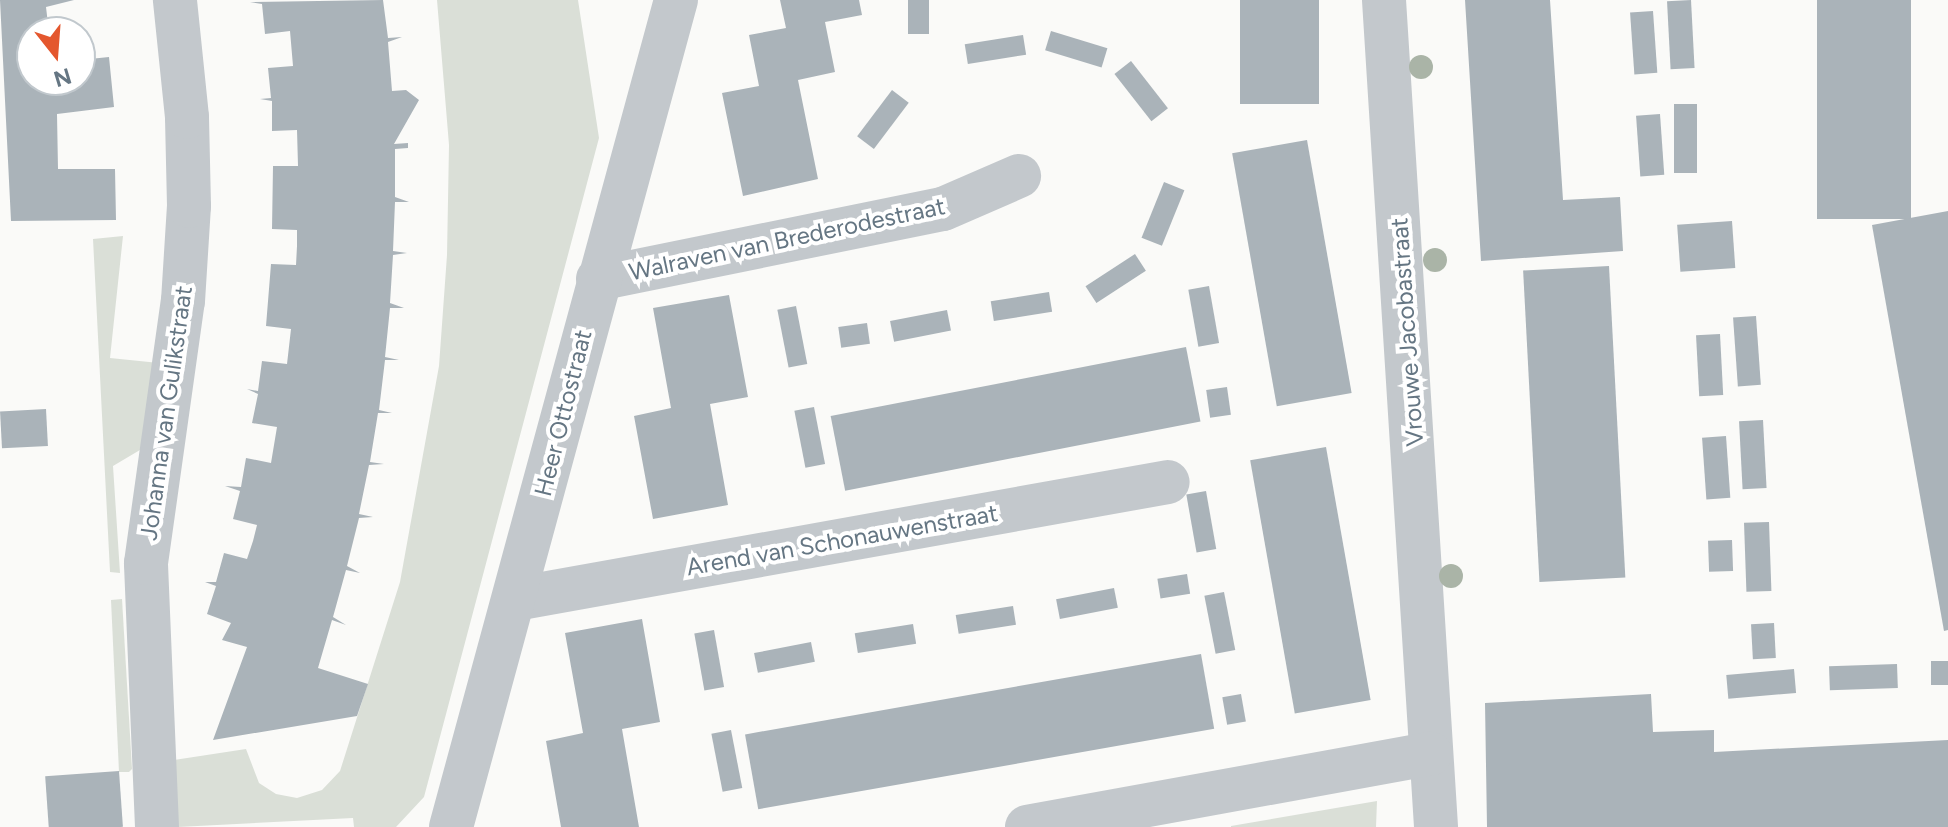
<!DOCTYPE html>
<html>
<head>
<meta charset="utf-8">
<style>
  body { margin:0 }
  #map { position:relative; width:1948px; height:827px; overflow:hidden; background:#fafaf8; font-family:Figtree,sans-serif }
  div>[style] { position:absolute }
  .green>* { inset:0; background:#dadfd7 }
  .building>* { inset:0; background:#aab3b9; transform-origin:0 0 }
  .street>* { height:44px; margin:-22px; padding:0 22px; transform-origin:22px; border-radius:22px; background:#c3c8cc }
  .trees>* { width:24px; height:24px; margin:-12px; border-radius:50%; background:#aab4a7 }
  span { translate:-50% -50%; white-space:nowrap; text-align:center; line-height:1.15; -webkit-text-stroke:8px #fff; paint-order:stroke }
  .street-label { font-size:24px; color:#657683 }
  .north { position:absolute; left:16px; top:16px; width:80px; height:80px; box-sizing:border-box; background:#fff; border:2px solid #c1c8cd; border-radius:50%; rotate:163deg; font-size:22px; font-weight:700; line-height:32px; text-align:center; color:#657683 }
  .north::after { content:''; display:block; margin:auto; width:28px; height:36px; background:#e4572e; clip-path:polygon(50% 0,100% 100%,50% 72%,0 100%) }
</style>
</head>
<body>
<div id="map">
  <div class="green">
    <div style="clip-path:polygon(437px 0,578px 0,599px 138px,424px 797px,396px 827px,354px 827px,353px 818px,178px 827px,174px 760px,246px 749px,259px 783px,276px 794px,297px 798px,322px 790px,340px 771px,400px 582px,439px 366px,447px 255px,449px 145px)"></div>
    <div style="clip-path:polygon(123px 236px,110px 358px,159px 363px,145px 447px,113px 466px,120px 573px,110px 572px,93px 239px)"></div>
    <div style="clip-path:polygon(122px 599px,132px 769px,129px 772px,119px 772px,111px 600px)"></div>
    <div style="clip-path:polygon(1377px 801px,1376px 827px,1231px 827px,1231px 826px)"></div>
  </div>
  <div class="building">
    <div style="clip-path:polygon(0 0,74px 0,46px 7px,49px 32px,32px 32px,32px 80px,80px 80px,80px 60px,109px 57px,114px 107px,57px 114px,58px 169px,115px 169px,116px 220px,11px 221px)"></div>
    <div style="clip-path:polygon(383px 0,388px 38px,402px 37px,388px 42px,392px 91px,406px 90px,419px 100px,394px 144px,408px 143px,408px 148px,395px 149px,395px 197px,409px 202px,395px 202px,393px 251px,407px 253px,393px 255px,390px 303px,404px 308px,390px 308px,385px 357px,399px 360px,385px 360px,379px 410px,392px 413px,378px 413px,370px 462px,384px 464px,369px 465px,359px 514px,373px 517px,359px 518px,347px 566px,360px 573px,346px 570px,333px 617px,346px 625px,332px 620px,318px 668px,368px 684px,357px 716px,213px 740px,247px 647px,222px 640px,231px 623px,207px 614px,216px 586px,205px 582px,216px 582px,224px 553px,247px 559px,253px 541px,257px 525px,233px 519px,240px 491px,225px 486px,241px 487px,246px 458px,271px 463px,277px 427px,252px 423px,258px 394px,247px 389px,258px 391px,262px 361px,287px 364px,291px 329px,266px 326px,271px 264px,296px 265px,297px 246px,297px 230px,272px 229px,273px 166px,298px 166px,297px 130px,272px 131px,272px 101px,260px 99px,271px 98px,268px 68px,293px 66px,290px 31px,265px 34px,262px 4px,250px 2px)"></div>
    <div style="clip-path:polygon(780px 0,859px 0,862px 15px,825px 22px,835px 72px,798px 80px,818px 179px,743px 196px,722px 93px,759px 86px,749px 35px,786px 28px)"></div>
    <div style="left:908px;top:0;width:21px;height:34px"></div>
    <div style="left:1240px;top:0;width:79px;height:104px"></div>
    <div style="clip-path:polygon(1465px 0,1550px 0,1563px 200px,1620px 197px,1623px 251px,1481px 261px)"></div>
    <div style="left:1691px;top:0;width:68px;height:24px;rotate:87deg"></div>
    <div style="left:1817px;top:0;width:94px;height:219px"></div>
    <div style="left:1653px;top:11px;width:62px;height:23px;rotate:86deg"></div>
    <div style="left:1051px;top:31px;width:59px;height:20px;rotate:17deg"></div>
    <div style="left:1023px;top:35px;width:20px;height:59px;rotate:81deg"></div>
    <div style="left:1131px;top:61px;width:60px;height:21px;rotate:52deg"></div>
    <div style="left:892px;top:90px;width:21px;height:58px;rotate:37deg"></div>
    <div style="left:1674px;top:104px;width:23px;height:69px"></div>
    <div style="left:1660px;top:114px;width:61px;height:24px;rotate:86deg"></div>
    <div style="left:1307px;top:140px;width:257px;height:76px;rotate:80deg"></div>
    <div style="left:1164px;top:182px;width:22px;height:60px;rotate:22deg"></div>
    <div style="clip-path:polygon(1948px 211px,1948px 630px,1944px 631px,1872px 225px)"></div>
    <div style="left:1732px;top:221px;width:47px;height:55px;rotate:86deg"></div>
    <div style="left:1135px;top:254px;width:20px;height:59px;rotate:57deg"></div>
    <div style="left:1609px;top:266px;width:312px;height:86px;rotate:87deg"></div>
    <div style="left:1209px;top:286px;width:58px;height:21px;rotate:80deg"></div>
    <div style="left:1049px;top:292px;width:20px;height:59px;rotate:81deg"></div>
    <div style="clip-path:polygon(729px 295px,748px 397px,710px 404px,728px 505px,653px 519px,634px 416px,671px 408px,653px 308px)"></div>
    <div style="left:796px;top:306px;width:59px;height:19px;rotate:79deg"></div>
    <div style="left:947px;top:310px;width:21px;height:58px;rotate:79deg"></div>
    <div style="left:1756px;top:316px;width:69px;height:23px;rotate:86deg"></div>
    <div style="left:867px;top:323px;width:21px;height:29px;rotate:82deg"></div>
    <div style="left:1720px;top:334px;width:61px;height:24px;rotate:87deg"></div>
    <div style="left:1186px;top:347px;width:76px;height:362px;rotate:79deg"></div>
    <div style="left:1227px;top:387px;width:28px;height:21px;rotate:82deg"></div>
    <div style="left:814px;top:407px;width:58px;height:20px;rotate:79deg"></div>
    <div style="left:46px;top:409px;width:37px;height:46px;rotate:87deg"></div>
    <div style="left:1763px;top:420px;width:68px;height:24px;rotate:87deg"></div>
    <div style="left:1726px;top:436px;width:62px;height:24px;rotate:86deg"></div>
    <div style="left:1326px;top:447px;width:257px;height:77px;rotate:80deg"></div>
    <div style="left:1206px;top:491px;width:59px;height:20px;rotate:80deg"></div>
    <div style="left:1769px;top:522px;width:69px;height:25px;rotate:88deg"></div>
    <div style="left:1732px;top:540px;width:31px;height:24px;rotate:88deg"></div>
    <div style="left:1187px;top:574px;width:20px;height:30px;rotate:81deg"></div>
    <div style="left:1114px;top:588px;width:20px;height:59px;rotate:79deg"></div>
    <div style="left:1224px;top:592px;width:59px;height:20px;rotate:79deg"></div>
    <div style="left:1013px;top:606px;width:19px;height:58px;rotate:81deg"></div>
    <div style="clip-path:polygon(642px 619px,660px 722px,622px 729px,639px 827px,561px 827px,546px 741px,583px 733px,565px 633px)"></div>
    <div style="left:1774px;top:623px;width:35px;height:23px;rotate:87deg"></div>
    <div style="left:913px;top:624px;width:20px;height:59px;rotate:81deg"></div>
    <div style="left:714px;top:630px;width:58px;height:20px;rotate:80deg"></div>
    <div style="left:811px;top:642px;width:20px;height:58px;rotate:79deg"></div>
    <div style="left:1201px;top:654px;width:76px;height:463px;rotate:80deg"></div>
    <div style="left:1948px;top:661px;width:24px;height:17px;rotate:90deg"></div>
    <div style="left:1897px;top:664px;width:24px;height:68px;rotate:88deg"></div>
    <div style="left:1794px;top:669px;width:24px;height:68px;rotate:85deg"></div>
    <div style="left:1241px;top:694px;width:28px;height:19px;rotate:80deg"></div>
    <div style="clip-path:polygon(1651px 694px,1653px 732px,1714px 730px,1714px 752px,1948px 740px,1948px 827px,1487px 827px,1485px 703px)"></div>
    <div style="left:731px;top:730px;width:59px;height:20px;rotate:79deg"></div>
    <div style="left:119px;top:771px;width:56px;height:74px;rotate:86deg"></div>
  </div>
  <div class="street">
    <div style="left:1384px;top:0;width:829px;rotate:86.4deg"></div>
    <div style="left:598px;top:279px;width:352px;rotate:-11.5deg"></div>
    <div style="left:943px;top:209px;width:83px;rotate:-23.5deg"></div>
    <div style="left:515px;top:599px;width:663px;rotate:-10.16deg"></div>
    <div style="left:157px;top:827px;width:264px;rotate:-92.4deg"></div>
    <div style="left:146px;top:563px;width:265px;rotate:-82deg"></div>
    <div style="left:183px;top:301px;width:95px;rotate:-86.4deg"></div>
    <div style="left:189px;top:206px;width:89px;rotate:-91.3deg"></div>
    <div style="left:187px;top:117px;width:118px;rotate:-95.9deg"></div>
    <div style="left:451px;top:827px;width:857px;rotate:-74.78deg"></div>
    <div style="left:1027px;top:827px;width:410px;rotate:-10.3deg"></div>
  </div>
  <div class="trees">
    <div style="left:1421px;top:67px"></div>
    <div style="left:1435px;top:260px"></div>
    <div style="left:1451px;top:576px"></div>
  </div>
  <div class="street-label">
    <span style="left:787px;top:239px;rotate:-12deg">Walraven van Brederodestraat</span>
    <span style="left:1407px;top:332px;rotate:-94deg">Vrouwe Jacobastraat</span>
    <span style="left:166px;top:413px;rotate:-82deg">Johanna van Gulikstraat</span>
    <span style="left:563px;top:413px;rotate:-76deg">Heer Ottostraat</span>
    <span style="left:842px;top:540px;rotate:-10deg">Arend van Schonauwenstraat</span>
  </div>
  <div class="north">N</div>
</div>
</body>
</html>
